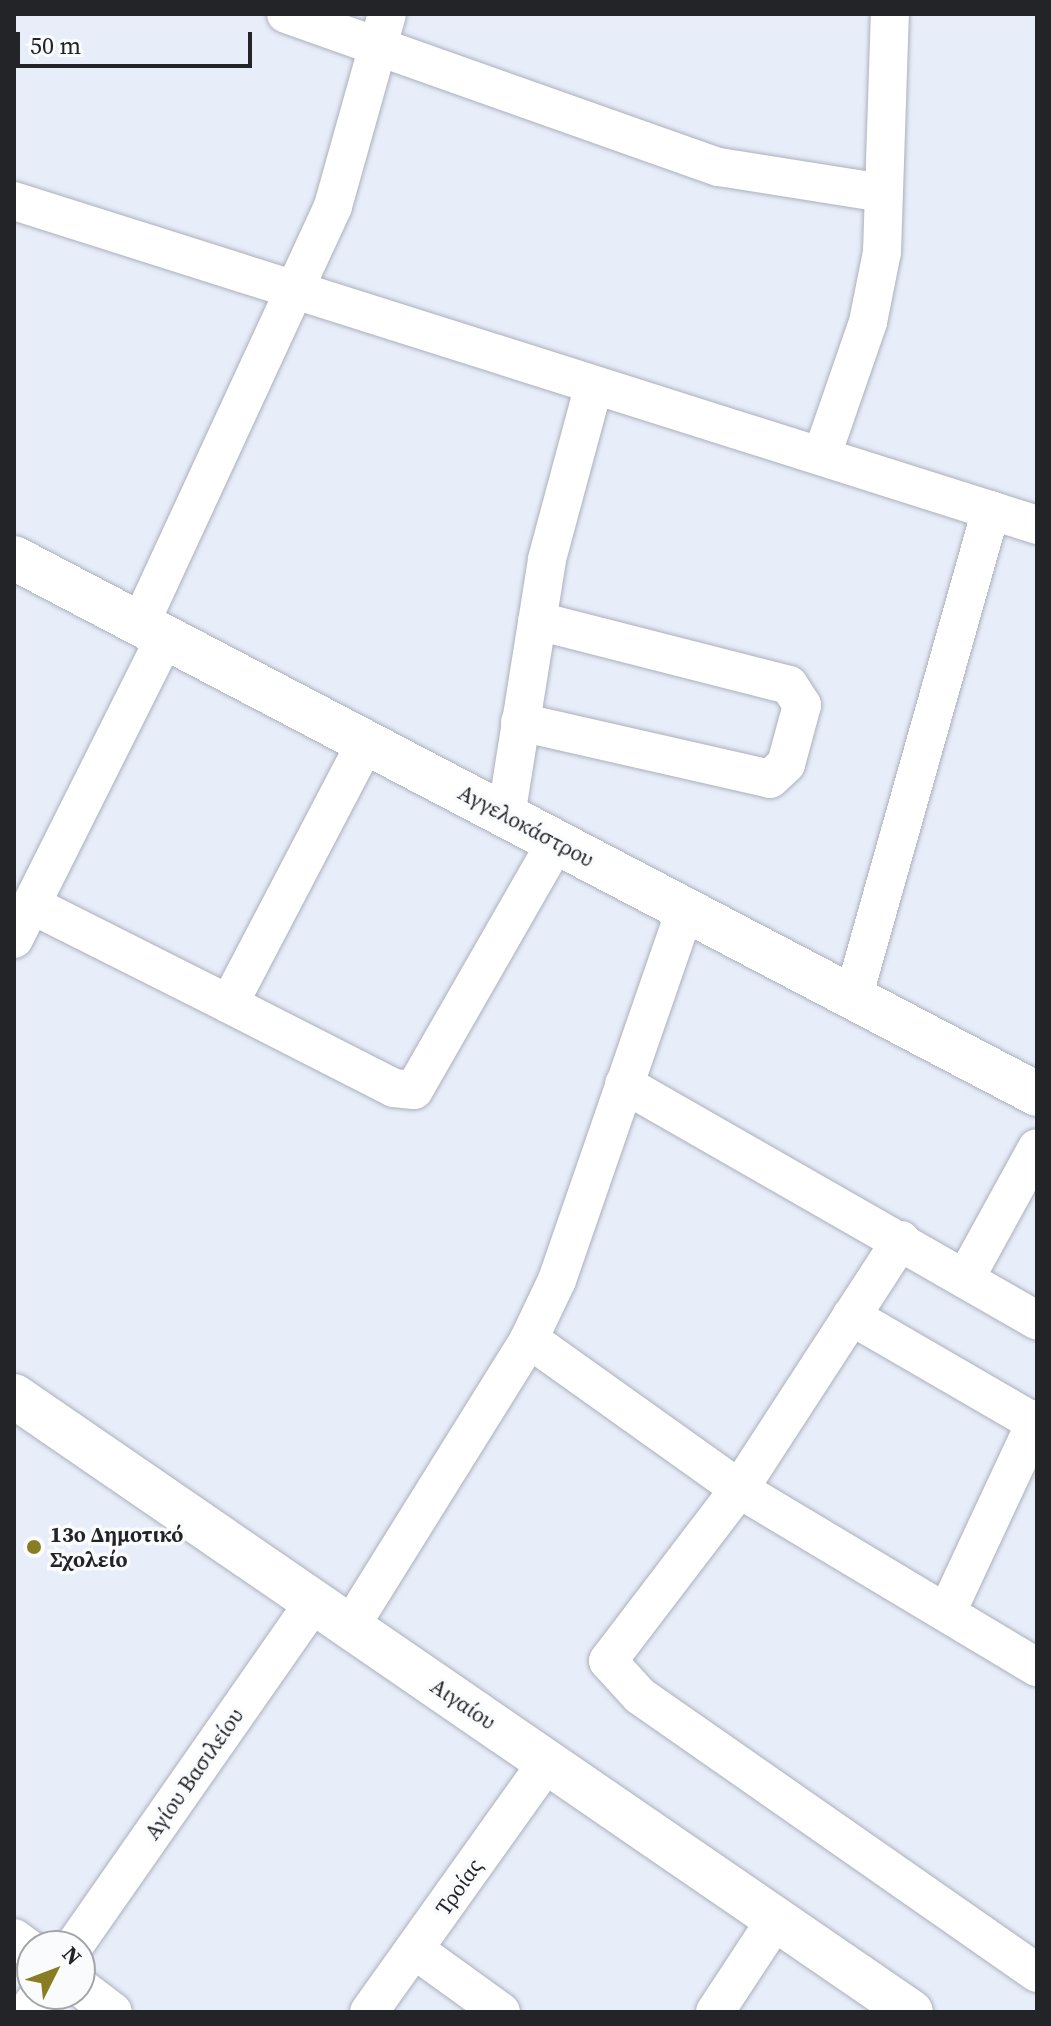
<!DOCTYPE html>
<html>
<head>
<meta charset="utf-8">
<style>
  body { margin:0 }
  #map { position:relative; width:1051px; height:2026px; overflow:hidden; background:#e8edfa; font-family:"Source Serif 4",serif }
  div>[style] { position:absolute }
  .roads { filter:drop-shadow(0 0 2px #abb0bc) drop-shadow(0 0 2px #abb0bc) }
  .minor>* { height:38px; margin:-19px; padding:0 19px; transform-origin:19px; border-radius:19px; background:#fff }
  .tertiary>* { height:44px; margin:-22px; padding:0 22px; transform-origin:22px; border-radius:22px; background:#fff }
  .secondary>* { height:44px; margin:-22px; padding:0 22px; transform-origin:22px; border-radius:22px; background:#fff }
  .dots>* { width:22px; height:22px; translate:-50% -50%; box-sizing:border-box; border:4px solid #fafbfd; border-radius:50% }
  span { translate:-50% -50%; white-space:nowrap; text-align:center; line-height:1.15; -webkit-text-stroke:7px #fafbfd; paint-order:stroke }
  .street-label { font-size:22px; color:#222428 }
  .poi-label { font-size:22px; color:#222428; font-weight:700 }
  .left { translate:0 -50%; text-align:left }
  .frame { position:absolute; inset:0; border:16px solid #222428; pointer-events:none }
  .north { position:absolute; left:16px; top:1930px; width:80px; height:80px; box-sizing:border-box; background:#fafbfd; border:2px solid #a4a5a8; border-radius:50%; rotate:48deg; font-size:22px; font-weight:700; line-height:32px; text-align:center; color:#222428 }
  .north::after { content:''; display:block; margin:auto; width:28px; height:36px; background:#887d23; clip-path:polygon(50% 0,100% 100%,50% 72%,0 100%) }
  .scale { position:absolute; left:16px; top:32px; width:236px; height:36px; box-sizing:border-box; border:4px solid #222428; border-top:0; padding-left:10px; font-size:24px; line-height:28px; white-space:nowrap; color:#222428; -webkit-text-stroke:6px #fafbfd; paint-order:stroke }
</style>
</head>
<body>
<div id="map">
  <div class="roads">
    <div class="minor">
      <div style="left:286px;top:14px;width:459px;rotate:19.5deg"></div>
      <div style="left:719px;top:167px;width:166px;rotate:9deg"></div>
      <div style="left:14px;top:201px;width:1073px;rotate:17.57deg"></div>
      <div style="left:822px;top:455px;width:141px;rotate:-70.9deg"></div>
      <div style="left:868px;top:322px;width:71px;rotate:-78.7deg"></div>
      <div style="left:882px;top:252px;width:238px;rotate:-88.1deg"></div>
      <div style="left:140px;top:624px;width:460px;rotate:-65.2deg"></div>
      <div style="left:333px;top:206px;width:199px;rotate:-74.3deg"></div>
      <div style="left:520px;top:722px;width:256px;rotate:12.8deg"></div>
      <div style="left:770px;top:779px;width:22px;rotate:-43deg"></div>
      <div style="left:786px;top:764px;width:61px;rotate:-74.8deg"></div>
      <div style="left:802px;top:705px;width:24px;rotate:-123deg"></div>
      <div style="left:789px;top:685px;width:260px;rotate:-165.7deg"></div>
      <div style="left:506px;top:816px;width:260px;rotate:-80.9deg"></div>
      <div style="left:547px;top:559px;width:177px;rotate:-74.9deg"></div>
      <div style="left:32px;top:905px;width:220px;rotate:26.7deg"></div>
      <div style="left:229px;top:1004px;width:296px;rotate:-62.4deg"></div>
      <div style="left:14px;top:939px;width:338px;rotate:-63.4deg"></div>
      <div style="left:853px;top:998px;width:507px;rotate:-74.21deg"></div>
      <div style="left:229px;top:1004px;width:185px;rotate:27deg"></div>
      <div style="left:394px;top:1088px;width:20px;rotate:6deg"></div>
      <div style="left:414px;top:1090px;width:286px;rotate:-60.2deg"></div>
      <div style="left:624px;top:1084px;width:476px;rotate:29.8deg"></div>
      <div style="left:901px;top:1240px;width:297px;rotate:123deg"></div>
      <div style="left:739px;top:1489px;width:216px;rotate:127.3deg"></div>
      <div style="left:608px;top:1661px;width:47px;rotate:47.6deg"></div>
      <div style="left:640px;top:1696px;width:484px;rotate:34.9deg"></div>
      <div style="left:966px;top:1277px;width:147px;rotate:-61.2deg"></div>
      <div style="left:851px;top:1316px;width:215px;rotate:30.1deg"></div>
      <div style="left:529px;top:1339px;width:258px;rotate:35.5deg"></div>
      <div style="left:739px;top:1489px;width:347px;rotate:30.9deg"></div>
      <div style="left:947px;top:1612px;width:213px;rotate:-65deg"></div>
      <div style="left:350px;top:1627px;width:339px;rotate:-58.1deg"></div>
      <div style="left:529px;top:1339px;width:65px;rotate:-64.6deg"></div>
      <div style="left:557px;top:1280px;width:392px;rotate:-70.9deg"></div>
      <div style="left:14px;top:1938px;width:22px;rotate:36deg"></div>
      <div style="left:74px;top:1946px;width:419px;rotate:-55.1deg"></div>
      <div style="left:415px;top:1950px;width:106px;rotate:35.8deg"></div>
      <div style="left:80px;top:1987px;width:41px;rotate:37.1deg"></div>
      <div style="left:27px;top:2012px;width:22px;rotate:-54deg"></div>
      <div style="left:369px;top:2012px;width:307px;rotate:-54.5deg"></div>
      <div style="left:715px;top:2012px;width:111px;rotate:-56.7deg"></div>
    </div>
    <div class="tertiary">
      <div style="left:14px;top:1396px;width:1088px;rotate:34.48deg"></div>
    </div>
    <div class="secondary">
      <div style="left:14px;top:558px;width:1155px;rotate:27.65deg"></div>
    </div>
  </div>
  <div class="dots">
    <div style="left:34px;top:1547px;background:#887d23"></div>
  </div>
  <div class="street-label">
    <span style="left:526px;top:826px;rotate:28deg">Αγγελοκάστρου</span>
    <span style="left:463px;top:1704px;rotate:34deg">Αιγαίου</span>
    <span style="left:194px;top:1774px;rotate:-55deg">Αγίου Βασιλείου</span>
    <span style="left:459px;top:1887px;rotate:-55deg">Τροίας</span>
  </div>
  <div class="poi-label">
    <span class="left" style="left:50px;top:1547px">13ο Δημοτικό<br>Σχολείο</span>
  </div>
  <div class="frame"></div>
  <div class="north">N</div>
  <div class="scale">50 m</div>
</div>
</body>
</html>
